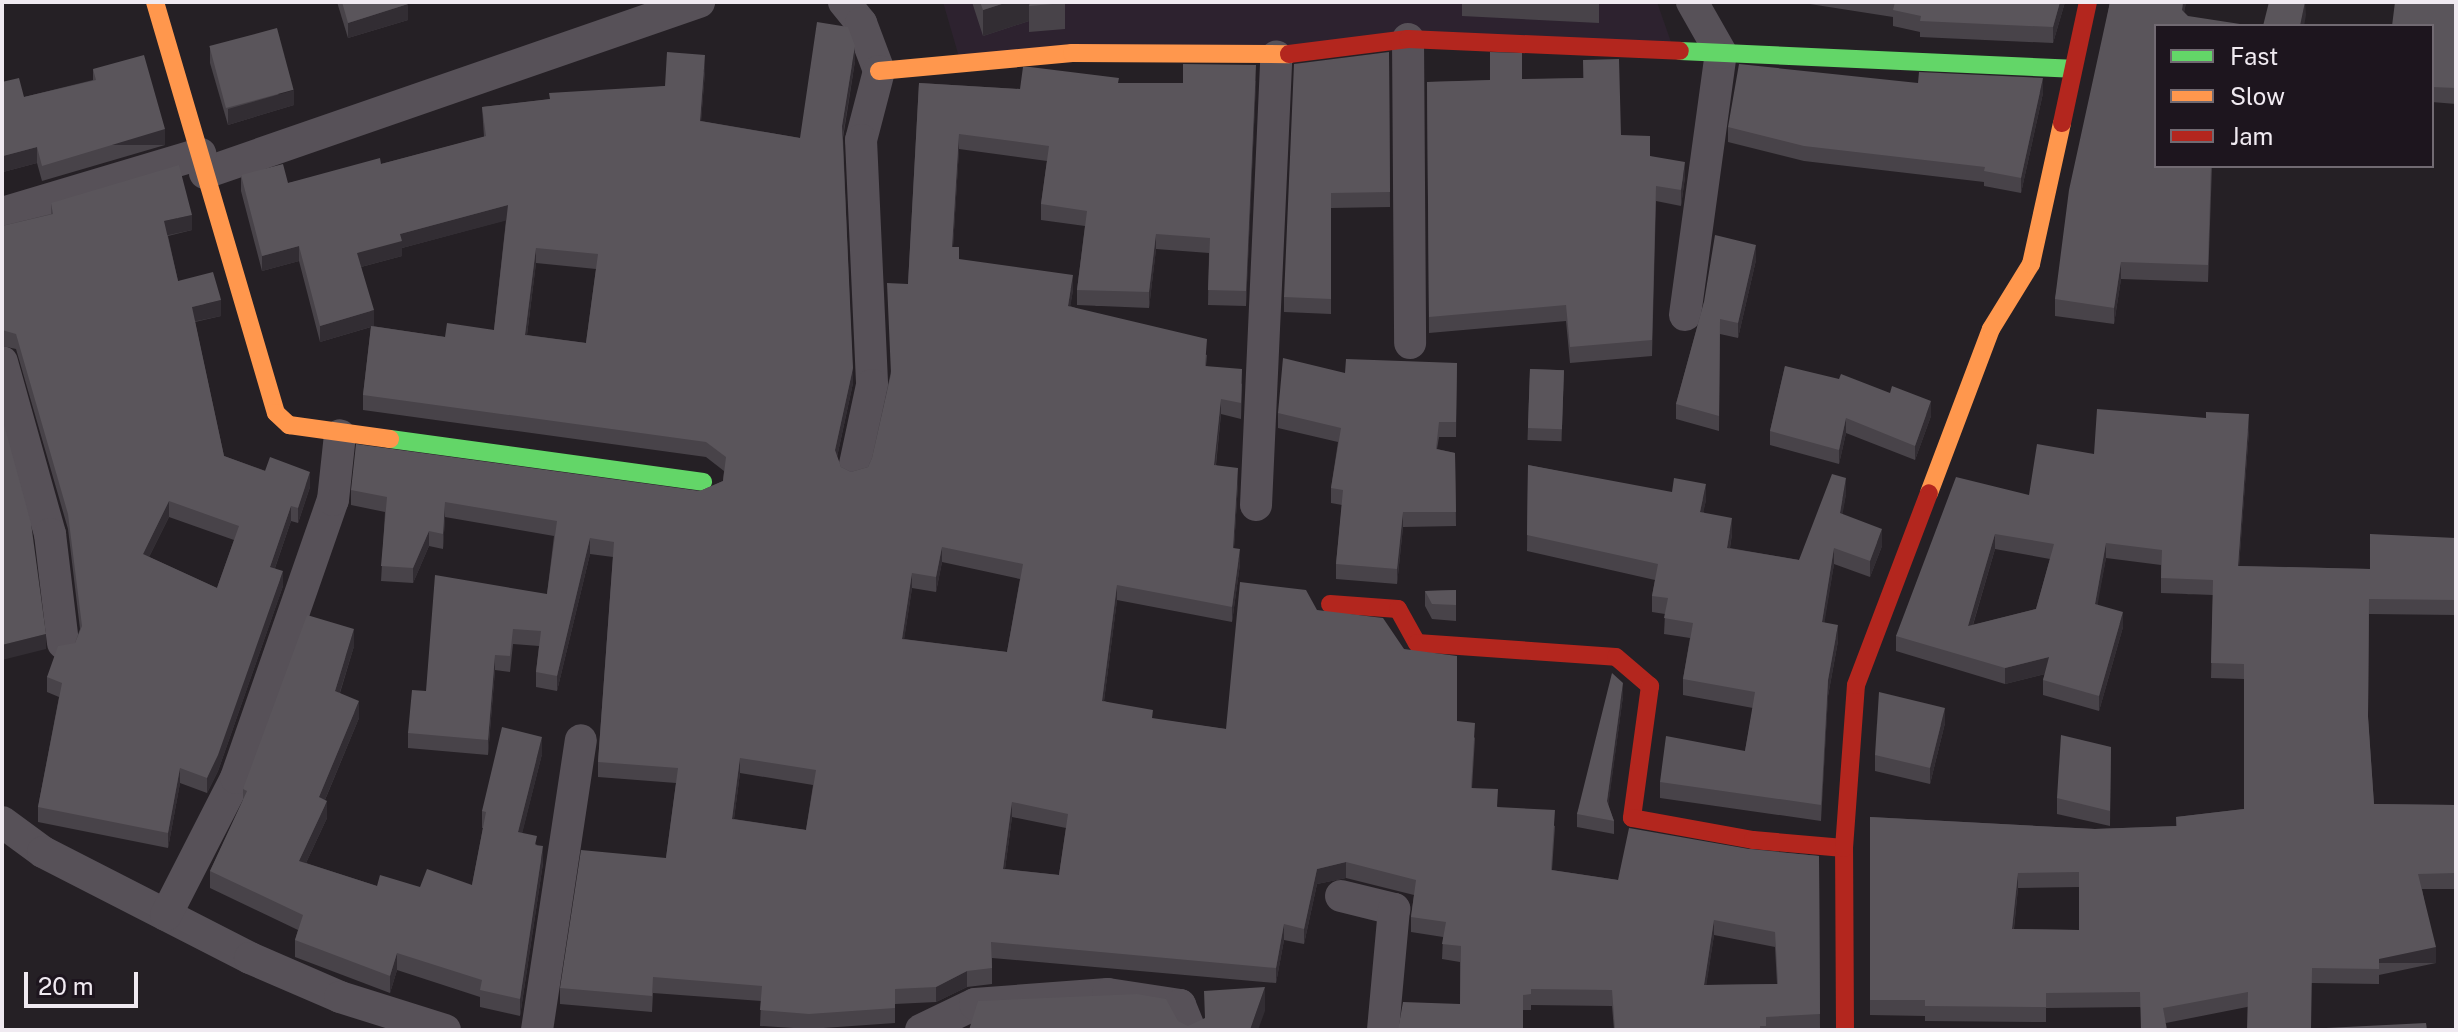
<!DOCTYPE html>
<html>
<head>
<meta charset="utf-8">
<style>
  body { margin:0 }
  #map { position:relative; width:2458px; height:1032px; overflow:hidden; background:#252025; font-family:"Public Sans",sans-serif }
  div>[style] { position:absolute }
  .built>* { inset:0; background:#2d222f }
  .street>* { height:32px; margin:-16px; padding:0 16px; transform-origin:16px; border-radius:16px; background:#575158 }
  .fast>* { height:18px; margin:-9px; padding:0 9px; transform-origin:9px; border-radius:9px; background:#63d668 }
  .slow>* { height:18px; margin:-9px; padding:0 9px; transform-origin:9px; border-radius:9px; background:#ff974d }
  .jam>* { height:18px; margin:-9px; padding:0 9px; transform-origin:9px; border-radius:9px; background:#b3261e }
  .wall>* { inset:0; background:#484349; transform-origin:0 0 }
  .shaded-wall>* { inset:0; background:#322d33; transform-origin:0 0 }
  .building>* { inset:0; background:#5a555b; transform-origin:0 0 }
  span { translate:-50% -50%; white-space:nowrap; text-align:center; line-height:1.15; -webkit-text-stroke:6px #1d151e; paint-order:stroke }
  .frame { position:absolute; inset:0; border:4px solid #f0eaf1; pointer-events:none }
  .legend { position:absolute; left:2154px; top:24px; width:280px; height:144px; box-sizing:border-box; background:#1d151e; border:2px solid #716a72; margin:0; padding:10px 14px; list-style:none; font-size:24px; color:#f0eaf1 }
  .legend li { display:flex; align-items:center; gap:16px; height:40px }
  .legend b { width:40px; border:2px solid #716a72 }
  .scale { position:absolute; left:24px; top:972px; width:114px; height:36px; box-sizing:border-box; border:4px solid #f0eaf1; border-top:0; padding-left:10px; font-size:24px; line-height:28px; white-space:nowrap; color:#f0eaf1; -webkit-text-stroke:6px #1d151e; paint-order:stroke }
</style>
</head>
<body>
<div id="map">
  <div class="built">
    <div style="clip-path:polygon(943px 2px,1657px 2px,1671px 42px,959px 57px)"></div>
  </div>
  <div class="street">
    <div style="left:844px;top:2px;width:27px;rotate:51deg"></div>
    <div style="left:861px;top:23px;width:51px;rotate:69.4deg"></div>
    <div style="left:879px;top:71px;width:71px;rotate:104.6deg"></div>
    <div style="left:861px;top:140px;width:245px;rotate:87.4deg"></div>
    <div style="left:872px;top:385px;width:86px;rotate:102.1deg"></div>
    <div style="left:1408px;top:39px;width:304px;rotate:89.6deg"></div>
    <div style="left:205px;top:173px;width:523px;rotate:-19.09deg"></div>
    <div style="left:2px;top:213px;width:207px;rotate:-16.6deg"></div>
    <div style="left:1685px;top:315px;width:264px;rotate:-82.2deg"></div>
    <div style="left:1721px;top:53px;width:59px;rotate:-119.6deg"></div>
    <div style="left:2px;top:362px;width:179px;rotate:74.4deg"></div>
    <div style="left:50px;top:534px;width:110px;rotate:83.2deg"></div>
    <div style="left:1256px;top:505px;width:449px;rotate:-87.4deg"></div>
    <div style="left:2px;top:822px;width:51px;rotate:36.2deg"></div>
    <div style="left:43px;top:852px;width:233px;rotate:27.1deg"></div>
    <div style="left:250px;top:958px;width:98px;rotate:23.4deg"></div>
    <div style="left:340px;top:997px;width:110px;rotate:17.4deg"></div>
    <div style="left:1341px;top:896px;width:55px;rotate:13.8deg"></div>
    <div style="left:1394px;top:909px;width:121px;rotate:95.2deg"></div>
    <div style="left:166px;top:915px;width:154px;rotate:-62.9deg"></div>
    <div style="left:236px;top:778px;width:294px;rotate:-70.8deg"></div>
    <div style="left:333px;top:500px;width:65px;rotate:-83.9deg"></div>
    <div style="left:537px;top:1030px;width:293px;rotate:-81.4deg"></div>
    <div style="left:921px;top:1030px;width:60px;rotate:-25.7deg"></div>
    <div style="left:975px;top:1004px;width:133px;rotate:-4.3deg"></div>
    <div style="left:1108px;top:994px;width:73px;rotate:8.7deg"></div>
    <div style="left:1180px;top:1005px;width:27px;rotate:68deg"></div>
  </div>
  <div class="fast">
    <div style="left:1680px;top:51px;width:392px;rotate:2.6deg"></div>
    <div style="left:390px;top:439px;width:316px;rotate:7.8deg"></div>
  </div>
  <div class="slow">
    <div style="left:155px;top:2px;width:428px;rotate:73.6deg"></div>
    <div style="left:276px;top:413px;width:18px;rotate:43deg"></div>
    <div style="left:289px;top:425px;width:102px;rotate:7.9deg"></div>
    <div style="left:879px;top:71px;width:194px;rotate:-5.3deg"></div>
    <div style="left:1072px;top:53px;width:217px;rotate:0.3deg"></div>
    <div style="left:1929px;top:493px;width:175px;rotate:-69.3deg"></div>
    <div style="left:1991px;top:329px;width:76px;rotate:-58.4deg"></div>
    <div style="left:2031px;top:264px;width:144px;rotate:-77.6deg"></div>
  </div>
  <div class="jam">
    <div style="left:1289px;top:54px;width:120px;rotate:-7.2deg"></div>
    <div style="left:1408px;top:39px;width:272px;rotate:2.5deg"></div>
    <div style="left:2062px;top:123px;width:124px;rotate:-77.9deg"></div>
    <div style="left:1330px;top:604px;width:68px;rotate:4.2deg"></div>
    <div style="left:1398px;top:609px;width:39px;rotate:61deg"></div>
    <div style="left:1417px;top:643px;width:199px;rotate:4deg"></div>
    <div style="left:1616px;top:657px;width:45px;rotate:40.5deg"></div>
    <div style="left:1650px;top:686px;width:133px;rotate:97.8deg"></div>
    <div style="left:1632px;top:818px;width:123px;rotate:10.3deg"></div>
    <div style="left:1753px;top:840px;width:91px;rotate:5deg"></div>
    <div style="left:1845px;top:1030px;width:182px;rotate:-90.3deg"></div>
    <div style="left:1844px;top:848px;width:163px;rotate:-85.8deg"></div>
    <div style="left:1856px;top:685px;width:205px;rotate:-69.2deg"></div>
  </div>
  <div class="wall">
    <div style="clip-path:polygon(337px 2px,407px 2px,408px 20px,348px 38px)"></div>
    <div style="clip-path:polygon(972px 2px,1065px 2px,1065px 29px,1029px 32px,1029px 21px,983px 36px)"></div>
    <div style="clip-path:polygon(1462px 2px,1599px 2px,1599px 23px,1462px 16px)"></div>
    <div style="clip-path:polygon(1797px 2px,2065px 2px,2053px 43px,1920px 37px,1920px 32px,1893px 26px,1893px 17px)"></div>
    <div style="clip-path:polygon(2110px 2px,2186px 2px,2184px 12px,2156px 26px,2212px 166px,2208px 282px,2121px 279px,2114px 324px,2055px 316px,2055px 299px)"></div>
    <div style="clip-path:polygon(2456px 2px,2456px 104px,2432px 102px,2432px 26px)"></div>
    <div style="clip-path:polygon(210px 47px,294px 105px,228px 125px,210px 63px)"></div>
    <div style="clip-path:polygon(1389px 52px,1390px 207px,1331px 208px,1331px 314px,1284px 312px,1284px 297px)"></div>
    <div style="clip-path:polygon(1583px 60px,1621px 135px,1650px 156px,1685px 177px,1681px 206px,1656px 201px,1652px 356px,1570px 363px,1566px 321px,1429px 333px,1427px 82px,1583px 78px)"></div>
    <div style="clip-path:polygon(evenodd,855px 61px,843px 138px,853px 383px,837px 457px,841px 467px,851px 472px,868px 467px,872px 458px,890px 376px,908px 284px,919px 83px,1020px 89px,1119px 83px,1183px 83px,1256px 81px,1246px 306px,1208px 305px,1209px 253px,1156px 249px,1149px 308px,1077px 305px,1077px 290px,1085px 226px,1041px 220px,1041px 204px,1047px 161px,959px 149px,953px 247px,959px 260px,1073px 290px,1070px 306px,1207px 355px,1206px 366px,1242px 384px,1241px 419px,1221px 414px,1216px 465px,1238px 483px,1234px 548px,1240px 564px,1232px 622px,1117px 600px,1104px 701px,1153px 719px,1226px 729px,1317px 610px,1404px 649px,1457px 721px,1475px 738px,1472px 788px,1498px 807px,1555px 826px,1552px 870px,1618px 880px,1749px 849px,1819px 856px,1820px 1030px,1614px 1030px,1612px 1006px,1531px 1005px,1531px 1010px,1523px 1010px,1460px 1004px,1460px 962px,1442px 959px,1443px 937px,1411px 932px,1411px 917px,1414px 895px,1346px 878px,1317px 884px,1304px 944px,1284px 940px,1276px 983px,992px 958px,992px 984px,967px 987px,936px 1002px,895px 1004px,895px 1023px,809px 1029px,760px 1026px,761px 1001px,653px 993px,652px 1012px,560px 1004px,560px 988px,666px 858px,676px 783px,598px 777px,598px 762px,613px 557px,590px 554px,557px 691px,536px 687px,536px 672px,539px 646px,513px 644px,510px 672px,495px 670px,488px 755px,408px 748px,408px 733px,426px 691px,547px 594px,554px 536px,445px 517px,443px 549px,429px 546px,413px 583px,381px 581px,385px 512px,351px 505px,351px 490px,700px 491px,723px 481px,724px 471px,706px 457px,363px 410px,363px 395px,371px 327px,320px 342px,299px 261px,262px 271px,241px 191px,241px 175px,288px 183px,381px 164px,484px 137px,482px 107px,665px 86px,705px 71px,701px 121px,800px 138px,855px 61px,506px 220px,494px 330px,445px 337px,372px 326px,374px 326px,361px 267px,402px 256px,402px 248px,506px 220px,855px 61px,536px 263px,596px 269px,586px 343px,527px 335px,536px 263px,855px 61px,942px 562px,1020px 579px,1007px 652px,904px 639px,912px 588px,936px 592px,942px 562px,855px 61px,740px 773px,813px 785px,806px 830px,734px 819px,740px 773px,855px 61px,1012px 817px,1066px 828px,1059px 875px,1005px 869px,1012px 817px,855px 61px,1714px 935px,1775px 947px,1777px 984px,1706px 985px,1714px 935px)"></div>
    <div style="clip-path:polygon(93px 69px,165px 145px,42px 181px,37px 163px,3px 172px,2px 82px,24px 97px,93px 80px)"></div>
    <div style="clip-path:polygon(1918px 83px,2043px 93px,2021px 193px,1984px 186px,1984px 182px,1804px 161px,1728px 142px,1728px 127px)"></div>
    <div style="clip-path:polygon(evenodd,51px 203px,192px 230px,168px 236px,178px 281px,221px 316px,195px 322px,224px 456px,310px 487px,298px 523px,291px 521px,275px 568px,283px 586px,218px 771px,207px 793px,180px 783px,168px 848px,38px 822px,38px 807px,59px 697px,47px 692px,47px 677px,75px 643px,80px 629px,68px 529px,16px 349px,2px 346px,2px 226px,51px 214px,51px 203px,169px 517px,234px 540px,217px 588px,149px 557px,169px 517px)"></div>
    <div style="clip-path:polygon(1756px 260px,1738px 338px,1720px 334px,1719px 431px,1676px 419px,1676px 404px,1704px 302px)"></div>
    <div style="clip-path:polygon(1457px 363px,1456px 437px,1439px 437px,1437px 449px,1455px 453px,1456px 526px,1403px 527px,1397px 584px,1336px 579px,1336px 564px,1342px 505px,1331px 503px,1331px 488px,1338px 442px,1278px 428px,1278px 413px,1345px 373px)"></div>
    <div style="clip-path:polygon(1785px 366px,1931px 416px,1915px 460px,1846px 433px,1839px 464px,1770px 445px,1770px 431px)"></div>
    <div style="left:1530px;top:369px;width:34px;height:71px;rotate:2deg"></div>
    <div style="clip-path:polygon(evenodd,2249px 430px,2239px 566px,2370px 569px,2456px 538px,2456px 615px,2369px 614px,2368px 718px,2374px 804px,2456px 805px,2456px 889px,2422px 889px,2436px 963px,2379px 975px,2379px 984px,2312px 983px,2247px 1007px,2166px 1023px,2140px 1007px,2046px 1008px,2046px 1022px,1925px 1021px,1925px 1016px,1870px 1015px,1870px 817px,2095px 829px,2176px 826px,2176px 817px,2244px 809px,2244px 679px,2211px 678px,2213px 595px,2161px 593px,2161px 565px,2106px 558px,2097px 604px,2123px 627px,2099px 711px,2043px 695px,2043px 680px,2045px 674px,2005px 684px,1896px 651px,1896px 636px,2029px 495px,2094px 454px,2249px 430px,1995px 549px,2050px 559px,2036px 609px,1973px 625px,1995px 549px,2249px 430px,2079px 887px,2079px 930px,2014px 929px,2018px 888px,2079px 887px)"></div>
    <div style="clip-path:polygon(1528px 465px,1706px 500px,1703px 512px,1732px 534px,1730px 548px,1799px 560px,1846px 494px,1842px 514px,1882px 546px,1870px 577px,1834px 564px,1824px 622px,1838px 641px,1828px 696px,1821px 821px,1660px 798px,1660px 782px,1745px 751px,1753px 708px,1683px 695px,1683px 679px,1690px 638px,1664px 634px,1665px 614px,1652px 612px,1652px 596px,1655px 580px,1527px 551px)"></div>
    <div style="clip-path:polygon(1456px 590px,1456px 621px,1432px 619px,1425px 606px,1425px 591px)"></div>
    <div style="clip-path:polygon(354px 646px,340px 693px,359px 718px,325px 800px,327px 818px,306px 863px,377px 886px,420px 887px,472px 885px,483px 828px,482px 828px,482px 811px,542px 754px,522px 833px,537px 845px,543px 863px,520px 1016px,480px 1007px,480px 997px,397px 970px,390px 993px,295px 957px,295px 940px,298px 930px,210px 888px,210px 871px,243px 801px,243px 789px)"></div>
    <div style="clip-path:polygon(1623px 696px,1608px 805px,1614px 821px,1614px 834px,1577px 827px,1577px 814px)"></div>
    <div style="clip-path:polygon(1945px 723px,1930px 784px,1875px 771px,1875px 755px)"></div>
    <div style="clip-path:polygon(2111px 747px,2110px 826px,2057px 814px,2057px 798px)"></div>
  </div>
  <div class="shaded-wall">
    <div style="clip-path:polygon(1008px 2px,1031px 2px,1029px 6px,1029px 21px,983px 36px,983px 10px)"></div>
    <div style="clip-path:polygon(2060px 2px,2065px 2px,2053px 43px,2053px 27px)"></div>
    <div style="clip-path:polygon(2183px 2px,2186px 2px,2182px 26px,2182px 10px)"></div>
    <div style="clip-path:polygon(2305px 2px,2306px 15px,2304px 26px,2300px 26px)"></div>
    <div style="clip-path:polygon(408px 4px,408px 20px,348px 38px,348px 23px)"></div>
    <div style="clip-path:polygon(855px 46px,855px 61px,842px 141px,842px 126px)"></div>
    <div style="clip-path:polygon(705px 55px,705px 71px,700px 136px,700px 121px)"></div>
    <div style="clip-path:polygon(1256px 65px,1256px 81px,1246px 306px,1246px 291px)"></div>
    <div style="clip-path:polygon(2043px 78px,2043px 93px,2021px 193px,2021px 178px)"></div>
    <div style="clip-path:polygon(294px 90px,294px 105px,228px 125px,228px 109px)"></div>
    <div style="left:165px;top:129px;width:16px;height:128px;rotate:90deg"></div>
    <div style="clip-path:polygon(959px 134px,959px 149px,952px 262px,952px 247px)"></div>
    <div style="clip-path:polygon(37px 147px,37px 163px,3px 172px,3px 156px)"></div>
    <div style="clip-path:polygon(1685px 162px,1685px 177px,1681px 206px,1681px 190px)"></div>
    <div style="clip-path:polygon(508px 205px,508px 220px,402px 248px,402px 256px,357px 268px,357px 253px,400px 234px)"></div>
    <div style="clip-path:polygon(192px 215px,192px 230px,164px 236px,164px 221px)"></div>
    <div style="clip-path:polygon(1156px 234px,1156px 249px,1149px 308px,1149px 292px)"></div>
    <div style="clip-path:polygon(1756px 245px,1756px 260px,1738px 338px,1738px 323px)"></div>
    <div style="clip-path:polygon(299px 246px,299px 261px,262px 271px,262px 256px)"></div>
    <div style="clip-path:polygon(536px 248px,536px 263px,525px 350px,525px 335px)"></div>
    <div style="clip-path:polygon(2121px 262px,2121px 279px,2114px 324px,2114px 308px)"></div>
    <div style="clip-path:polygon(1073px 275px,1073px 290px,1068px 321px,1068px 306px)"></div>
    <div style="clip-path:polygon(221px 300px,221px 316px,192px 322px,192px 307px)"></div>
    <div style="clip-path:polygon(374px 310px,374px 326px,320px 342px,320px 326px)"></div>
    <div style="clip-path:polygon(853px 368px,853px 383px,835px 466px,835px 450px)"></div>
    <div style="clip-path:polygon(1221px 399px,1221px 414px,1214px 480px,1214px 465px)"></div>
    <div style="clip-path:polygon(1931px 401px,1931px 416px,1915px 460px,1915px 446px)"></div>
    <div style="clip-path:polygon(2249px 414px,2249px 430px,2238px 582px,2238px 566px)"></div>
    <div style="clip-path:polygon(1846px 418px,1846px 433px,1839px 464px,1839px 450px)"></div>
    <div style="clip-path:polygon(1238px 468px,1238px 483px,1233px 563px,1233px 548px)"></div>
    <div style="clip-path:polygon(310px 472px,310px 487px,298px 523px,298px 508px)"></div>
    <div style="clip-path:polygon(1846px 478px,1846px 494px,1840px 529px,1840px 513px)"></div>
    <div style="clip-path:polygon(1706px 484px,1706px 500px,1700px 528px,1700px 512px)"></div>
    <div style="clip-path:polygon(169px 501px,169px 517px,143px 569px,143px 554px)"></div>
    <div style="clip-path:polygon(445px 502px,445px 517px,443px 549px,443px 534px)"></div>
    <div style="clip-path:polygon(291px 506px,291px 521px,270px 582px,270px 567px)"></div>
    <div style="clip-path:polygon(1403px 512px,1403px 527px,1397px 584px,1397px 569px)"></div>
    <div style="clip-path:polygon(1732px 518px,1732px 534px,1727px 564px,1727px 548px)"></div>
    <div style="clip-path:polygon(1882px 529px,1882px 546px,1870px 577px,1870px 561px)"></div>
    <div style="clip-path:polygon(429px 531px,429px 546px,413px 583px,413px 568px)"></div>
    <div style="clip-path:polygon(1995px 534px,1995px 549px,1968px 641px,1968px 626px)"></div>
    <div style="clip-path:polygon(590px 538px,590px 554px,557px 691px,557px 676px)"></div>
    <div style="clip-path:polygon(2106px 543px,2106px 558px,2095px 619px,2095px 604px)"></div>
    <div style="clip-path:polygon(942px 547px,942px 562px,936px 592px,936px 577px)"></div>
    <div style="clip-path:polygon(1834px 548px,1834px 564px,1822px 638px,1822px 622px)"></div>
    <div style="clip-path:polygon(1240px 549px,1240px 564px,1232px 622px,1232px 607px)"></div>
    <div style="clip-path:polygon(283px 571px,283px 586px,218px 771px,207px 793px,207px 778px)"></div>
    <div style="clip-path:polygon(912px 573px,912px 588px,902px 654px,902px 639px)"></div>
    <div style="clip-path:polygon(1117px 585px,1117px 600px,1102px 716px,1102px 701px)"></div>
    <div style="clip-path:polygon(2123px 612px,2123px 627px,2099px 711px,2099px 696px)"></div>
    <div style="clip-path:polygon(1838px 625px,1838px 641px,1828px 696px,1821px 821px,1828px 680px)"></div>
    <div style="clip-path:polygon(354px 629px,354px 646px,335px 708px,335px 691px)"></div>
    <div style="clip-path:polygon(46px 634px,46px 649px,2px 660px,2px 645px)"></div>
    <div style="clip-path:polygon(495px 655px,495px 670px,488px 755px,488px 740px)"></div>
    <div style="clip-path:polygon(2049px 657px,2049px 673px,2005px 684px,2005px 668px)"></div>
    <div style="clip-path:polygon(1623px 683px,1623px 696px,1607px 815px,1607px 801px)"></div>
    <div style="clip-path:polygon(359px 701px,359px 718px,319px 814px,319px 797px)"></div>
    <div style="clip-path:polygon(1945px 708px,1945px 723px,1930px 784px,1930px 768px)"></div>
    <div style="clip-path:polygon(542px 737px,542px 754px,518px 850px,518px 832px)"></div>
    <div style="clip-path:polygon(740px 758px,740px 773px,732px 834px,732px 819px)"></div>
    <div style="clip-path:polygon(180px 768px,180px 783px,168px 848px,168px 833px)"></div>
    <div style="clip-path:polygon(327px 801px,327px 818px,299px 878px,299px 861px)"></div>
    <div style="clip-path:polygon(1012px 802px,1012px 817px,1003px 884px,1003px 869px)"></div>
    <div style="clip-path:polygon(543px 846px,543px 863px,520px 1016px,520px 999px)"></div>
    <div style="clip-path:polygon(1346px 862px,1346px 878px,1317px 884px,1304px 944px,1304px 929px,1317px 869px)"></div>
    <div style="clip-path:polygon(2018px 873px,2018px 888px,2012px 944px,2012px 929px)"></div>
    <div style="clip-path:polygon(1714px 920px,1714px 935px,1704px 1001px,1704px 985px)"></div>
    <div style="clip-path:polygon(1284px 924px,1284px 940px,1276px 983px,1276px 968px)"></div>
    <div style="left:2436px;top:947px;width:16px;height:58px;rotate:90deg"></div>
    <div style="clip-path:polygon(397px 953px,397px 970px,390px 993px,390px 976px)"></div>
    <div style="clip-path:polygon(967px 971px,967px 987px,936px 1002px,936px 987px)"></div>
    <div style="clip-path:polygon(1265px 987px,1265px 1011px,1258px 1030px,1250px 1030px)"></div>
  </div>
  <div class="building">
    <div style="clip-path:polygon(342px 2px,407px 2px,408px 4px,348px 23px)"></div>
    <div style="clip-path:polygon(980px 2px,1008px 2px,983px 10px)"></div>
    <div style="clip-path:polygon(1030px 2px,1065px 2px,1065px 3px,1029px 6px)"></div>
    <div style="clip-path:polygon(1895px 2px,2060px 2px,2053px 27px,1920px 21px,1921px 16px,1893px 10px)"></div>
    <div style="clip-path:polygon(2110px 2px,2183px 2px,2182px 10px,2188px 16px,2253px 26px,2156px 26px,2156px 166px,2211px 166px,2208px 265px,2121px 262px,2114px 308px,2055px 299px,2069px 190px)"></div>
    <div style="clip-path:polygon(2269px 2px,2305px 2px,2300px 26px,2263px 26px)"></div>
    <div style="clip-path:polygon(2395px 2px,2456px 2px,2456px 88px,2432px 87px,2432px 26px,2392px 26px)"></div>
    <div style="clip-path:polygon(evenodd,817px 22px,848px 27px,855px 46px,842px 126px,853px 368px,835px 450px,841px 467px,851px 472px,868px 467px,872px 458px,891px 374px,887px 283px,908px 284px,919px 83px,1020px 89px,1023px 67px,1030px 67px,1119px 78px,1118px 83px,1183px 83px,1183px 64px,1256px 65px,1246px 291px,1208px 290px,1210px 238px,1156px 234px,1149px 292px,1077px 290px,1087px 211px,1041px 204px,1049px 146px,959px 134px,952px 247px,959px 247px,959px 259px,1073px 275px,1068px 306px,1207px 339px,1205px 366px,1242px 369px,1241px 403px,1221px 399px,1214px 465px,1238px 468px,1233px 548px,1240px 549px,1232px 607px,1117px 585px,1102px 701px,1153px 710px,1152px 718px,1226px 729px,1240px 582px,1306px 590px,1317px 610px,1383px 618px,1404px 649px,1457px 656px,1457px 721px,1475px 723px,1471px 788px,1498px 789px,1497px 807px,1555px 810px,1551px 870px,1618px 880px,1629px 828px,1749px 849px,1819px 856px,1820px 1014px,1766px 1017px,1766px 1026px,1760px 1026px,1760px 1030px,1615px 1030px,1612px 990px,1531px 989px,1531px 994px,1523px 995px,1523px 1030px,1398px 1030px,1403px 1002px,1460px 1004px,1461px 946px,1442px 944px,1446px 922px,1411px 917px,1416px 880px,1346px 862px,1317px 869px,1304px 929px,1284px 924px,1276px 968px,991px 942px,992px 968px,967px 971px,936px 987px,895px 989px,895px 1008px,809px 1014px,760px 1010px,762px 986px,653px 977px,652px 996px,560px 988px,581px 850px,666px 858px,678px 768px,598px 762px,614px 542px,590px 538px,557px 676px,536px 672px,541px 631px,513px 629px,510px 656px,495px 655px,488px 740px,408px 733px,412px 690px,426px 691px,435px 575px,547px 594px,557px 521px,445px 502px,443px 534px,429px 531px,413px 568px,381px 566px,387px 497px,351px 490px,356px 444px,700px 491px,723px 481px,726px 457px,706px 442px,363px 395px,371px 326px,445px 337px,447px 323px,494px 330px,508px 205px,400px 234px,402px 241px,357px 253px,374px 310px,320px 326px,299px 246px,262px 256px,241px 175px,283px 164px,288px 183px,380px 158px,381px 164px,486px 136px,482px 107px,550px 99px,549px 93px,665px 86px,667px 52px,705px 55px,700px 121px,800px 138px,817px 22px,536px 248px,598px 254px,586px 343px,525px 335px,536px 248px,817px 22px,942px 547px,1023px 564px,1007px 652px,902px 639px,912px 573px,936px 577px,942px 547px,817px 22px,740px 758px,816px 770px,806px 830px,732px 819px,740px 758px,817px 22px,1012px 802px,1068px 814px,1059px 875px,1003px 869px,1012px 802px,817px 22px,1714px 920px,1775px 932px,1778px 984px,1704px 985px,1714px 920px)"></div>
    <div style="left:277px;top:28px;width:64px;height:70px;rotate:75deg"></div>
    <div style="clip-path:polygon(1389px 52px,1390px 192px,1331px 193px,1331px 299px,1284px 297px,1294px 64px)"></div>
    <div style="clip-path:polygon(1490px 52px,1522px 53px,1522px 79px,1584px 78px,1583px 60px,1619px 59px,1621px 135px,1650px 136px,1650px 156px,1685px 162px,1681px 190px,1656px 186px,1652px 340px,1570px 347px,1566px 305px,1429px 317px,1427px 82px,1490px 80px)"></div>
    <div style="clip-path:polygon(144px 55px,165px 129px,42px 166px,37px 147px,3px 156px,2px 82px,19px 78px,24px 97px,96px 80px,93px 69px)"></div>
    <div style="clip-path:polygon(1739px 64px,1918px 83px,1919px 72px,2043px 78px,2021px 178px,1984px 171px,1985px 167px,1804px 146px,1728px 127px)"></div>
    <div style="clip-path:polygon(evenodd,179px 165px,192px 215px,164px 221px,178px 281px,213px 272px,220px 296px,221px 300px,192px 307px,224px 456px,265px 471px,270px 457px,310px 472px,298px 508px,291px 506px,270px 567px,283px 571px,218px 755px,207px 778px,180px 768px,168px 833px,38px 807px,62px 683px,47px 677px,58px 646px,75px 643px,82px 626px,68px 514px,16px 334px,2px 330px,2px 226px,53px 214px,51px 203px,179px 165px,169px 501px,239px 526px,217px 588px,143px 554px,169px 501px)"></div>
    <div style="clip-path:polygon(1715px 235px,1756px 245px,1738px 323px,1720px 319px,1719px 416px,1676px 404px,1704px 302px)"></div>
    <div style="clip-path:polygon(1283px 358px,1345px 373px,1346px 359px,1457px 363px,1456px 422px,1439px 422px,1436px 449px,1455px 453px,1456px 512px,1403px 512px,1397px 569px,1336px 564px,1343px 490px,1331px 488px,1341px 428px,1278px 413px)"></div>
    <div style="clip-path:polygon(1785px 366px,1839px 379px,1841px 374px,1890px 393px,1892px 386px,1931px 401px,1915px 446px,1846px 418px,1839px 450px,1770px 431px)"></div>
    <div style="left:1530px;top:369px;width:34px;height:59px;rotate:2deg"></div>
    <div style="clip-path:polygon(evenodd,2097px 409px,2206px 418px,2206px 412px,2249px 414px,2238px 566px,2370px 569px,2370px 534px,2456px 538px,2456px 600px,2369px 599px,2368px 716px,2374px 804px,2456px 805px,2456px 873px,2418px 874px,2436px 947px,2379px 959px,2379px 969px,2312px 968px,2311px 1030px,2247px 1030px,2248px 992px,2163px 1008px,2167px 1030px,2141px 1030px,2140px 992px,2046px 993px,2046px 1007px,1925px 1006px,1925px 1000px,1870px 1000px,1870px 817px,2095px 829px,2177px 826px,2176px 817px,2244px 809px,2244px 664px,2211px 663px,2213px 580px,2161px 578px,2162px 550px,2106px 543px,2095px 604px,2123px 612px,2099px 696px,2043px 680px,2049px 657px,2005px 668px,1896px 636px,1956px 477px,2029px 495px,2037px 444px,2094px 454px,2097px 409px,1995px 534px,2054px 544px,2036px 609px,1968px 626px,1995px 534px,2097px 409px,2079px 872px,2079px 930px,2012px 929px,2018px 873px,2079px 872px)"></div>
    <div style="clip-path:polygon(2px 417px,31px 523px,46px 634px,2px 645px)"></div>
    <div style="clip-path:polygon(1528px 465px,1672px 492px,1674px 478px,1706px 484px,1700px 512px,1732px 518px,1727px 548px,1799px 560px,1832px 474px,1846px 478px,1840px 513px,1882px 529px,1870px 561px,1834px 548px,1822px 622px,1838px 625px,1828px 680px,1821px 805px,1660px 782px,1666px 736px,1745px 751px,1755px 692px,1683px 679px,1693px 623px,1664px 618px,1668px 598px,1652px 596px,1658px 564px,1527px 535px)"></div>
    <div style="clip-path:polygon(1456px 590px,1456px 605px,1432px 604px,1425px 591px)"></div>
    <div style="clip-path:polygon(307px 615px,354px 629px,335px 691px,359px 701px,319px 797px,327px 801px,299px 861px,377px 886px,380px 875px,420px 887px,427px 869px,472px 885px,486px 812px,482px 811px,502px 727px,542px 737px,518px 832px,537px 836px,535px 845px,543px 846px,520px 999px,480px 990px,482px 980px,397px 953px,390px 976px,295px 940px,303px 915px,210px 871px,247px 791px,243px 789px)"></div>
    <div style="clip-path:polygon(1612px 673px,1623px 683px,1607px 801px,1614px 821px,1577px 814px)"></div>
    <div style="clip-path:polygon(1879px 692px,1945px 708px,1930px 768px,1875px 755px)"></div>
    <div style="clip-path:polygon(2061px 735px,2111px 747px,2110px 811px,2057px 798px)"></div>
    <div style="clip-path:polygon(1265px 987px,1250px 1030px,969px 1030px,978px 1001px,1137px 994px,1166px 999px,1178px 1021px,1188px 1026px,1205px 1018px,1204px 991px)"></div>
    <div style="clip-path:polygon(2426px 1023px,2427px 1030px,2326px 1030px,2326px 1028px)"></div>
  </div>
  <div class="frame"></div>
  <ul class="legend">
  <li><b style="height:10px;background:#63d668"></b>Fast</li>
  <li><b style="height:10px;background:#ff974d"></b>Slow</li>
  <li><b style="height:10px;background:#b3261e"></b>Jam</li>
  </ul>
  <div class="scale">20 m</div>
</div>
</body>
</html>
